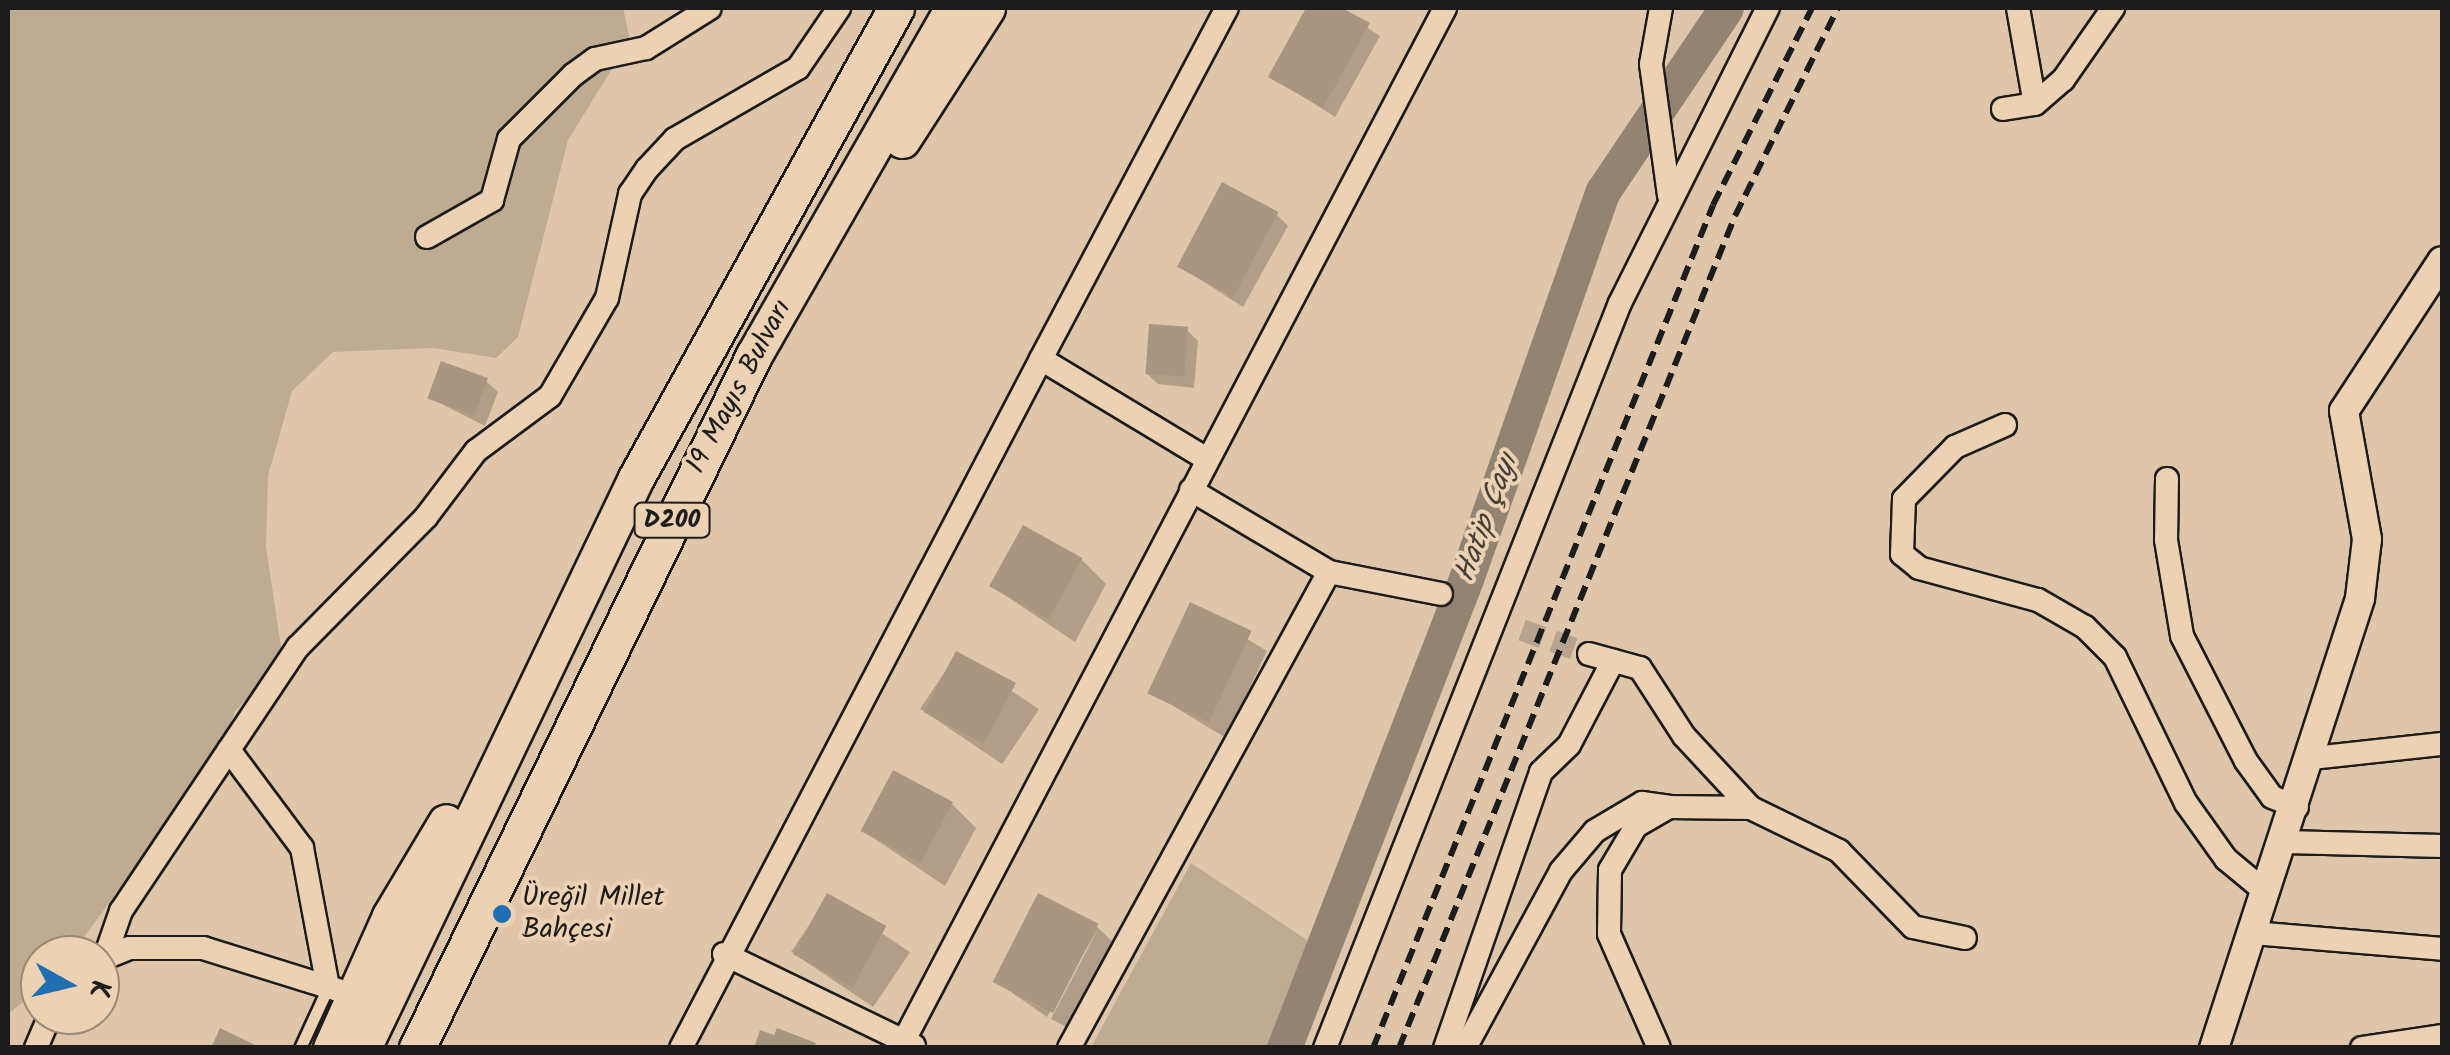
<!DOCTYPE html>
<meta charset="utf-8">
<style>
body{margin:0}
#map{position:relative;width:2450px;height:1055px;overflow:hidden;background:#dfc6aa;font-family:Kalam,sans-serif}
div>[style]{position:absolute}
.green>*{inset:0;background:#bfaa92}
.shadow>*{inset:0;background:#0003;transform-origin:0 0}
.river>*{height:35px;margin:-17.5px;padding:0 17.5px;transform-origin:17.5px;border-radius:17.5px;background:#928372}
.building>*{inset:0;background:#a99682;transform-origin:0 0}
.minor-tunnel>*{height:22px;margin-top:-11px;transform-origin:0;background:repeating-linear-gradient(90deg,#b8a48e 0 22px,transparent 0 33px)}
.roads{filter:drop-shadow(2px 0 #1c1c1c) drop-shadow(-2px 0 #1c1c1c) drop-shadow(0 2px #1c1c1c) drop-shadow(0 -2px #1c1c1c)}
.service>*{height:11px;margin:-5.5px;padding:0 5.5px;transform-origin:5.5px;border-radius:5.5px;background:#ecd1b3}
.minor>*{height:22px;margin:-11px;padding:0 11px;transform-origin:11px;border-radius:11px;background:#ecd1b3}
.tertiary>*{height:28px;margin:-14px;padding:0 14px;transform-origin:14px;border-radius:14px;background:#ecd1b3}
.trunk>*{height:35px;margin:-17.5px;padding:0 17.5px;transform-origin:17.5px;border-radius:17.5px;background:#ecd1b3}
.rail>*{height:6px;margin-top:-3px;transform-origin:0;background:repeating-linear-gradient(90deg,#1c1c1c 0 15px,transparent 0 23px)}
.dots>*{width:28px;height:28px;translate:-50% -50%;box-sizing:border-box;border:5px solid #ecd1b3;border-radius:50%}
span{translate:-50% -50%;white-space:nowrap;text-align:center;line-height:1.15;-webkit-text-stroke:8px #ecd1b3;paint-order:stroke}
.shield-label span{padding:2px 8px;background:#ecd1b3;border:2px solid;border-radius:8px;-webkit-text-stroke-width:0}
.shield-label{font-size:25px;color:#1c1c1c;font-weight:700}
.street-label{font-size:28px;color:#1c1c1c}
.poi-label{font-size:28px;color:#1c1c1c}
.left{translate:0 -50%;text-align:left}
.water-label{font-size:30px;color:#45403a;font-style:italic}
.frame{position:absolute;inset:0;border:10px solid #1c1c1c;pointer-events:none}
.north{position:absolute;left:20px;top:935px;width:100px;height:100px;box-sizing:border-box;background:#ecd1b3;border:2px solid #998977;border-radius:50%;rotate:98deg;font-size:28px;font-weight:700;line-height:40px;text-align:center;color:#1c1c1c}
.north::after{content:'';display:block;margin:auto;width:35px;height:45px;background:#1f6fb2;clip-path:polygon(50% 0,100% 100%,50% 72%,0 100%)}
</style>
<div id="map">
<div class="green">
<div style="clip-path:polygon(8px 8px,623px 8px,630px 40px,568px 140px,518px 337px,496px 358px,433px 348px,333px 352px,292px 391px,268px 476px,266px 547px,283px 660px,235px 711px,221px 750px,71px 955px,40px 955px,40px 988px,8px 1014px)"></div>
<div style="clip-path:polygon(1191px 863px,1310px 942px,1267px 1047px,1091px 1047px)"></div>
</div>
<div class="shadow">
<div style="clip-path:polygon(1309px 8px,1337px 8px,1380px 36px,1335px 117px,1271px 76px)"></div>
<div style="clip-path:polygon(1276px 214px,1288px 226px,1243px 307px,1179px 266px)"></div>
<div style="clip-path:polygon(1187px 330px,1198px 341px,1194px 388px,1158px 384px,1146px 373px)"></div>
<div style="clip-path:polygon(486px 381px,498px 392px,485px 426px,430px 398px)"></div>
<div style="clip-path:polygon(1082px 560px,1106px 584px,1075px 642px,993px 587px)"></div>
<div style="clip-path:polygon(1191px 605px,1267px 651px,1226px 738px,1150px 692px)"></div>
<div style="left:957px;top:654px;width:99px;height:66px;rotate:34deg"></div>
<div style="clip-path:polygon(952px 804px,976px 828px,945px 886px,863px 831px)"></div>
<div style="left:828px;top:897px;width:99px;height:66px;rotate:34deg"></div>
<div style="clip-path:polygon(1096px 926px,1114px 943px,1070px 1029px,1051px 1019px,1098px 929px,1047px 1017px,995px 981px)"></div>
</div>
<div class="river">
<div style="left:1284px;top:1048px;width:503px;rotate:-68.79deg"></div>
<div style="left:1466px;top:579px;width:411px;rotate:-70.6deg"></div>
<div style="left:1603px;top:191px;width:220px;rotate:-56.1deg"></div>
</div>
<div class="building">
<div style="clip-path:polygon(1306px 8px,1342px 8px,1370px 23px,1323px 108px,1268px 77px)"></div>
<div style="left:1222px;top:182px;width:64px;height:96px;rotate:28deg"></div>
<div style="left:1149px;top:324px;width:39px;height:50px;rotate:4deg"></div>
<div style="left:441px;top:361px;width:50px;height:40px;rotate:20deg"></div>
<div style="left:1023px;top:525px;width:68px;height:70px;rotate:29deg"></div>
<div style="left:1190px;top:602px;width:68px;height:101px;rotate:25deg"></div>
<div style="left:956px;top:651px;width:68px;height:69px;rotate:28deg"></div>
<div style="left:893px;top:770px;width:68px;height:69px;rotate:28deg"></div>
<div style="left:827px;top:893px;width:68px;height:70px;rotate:29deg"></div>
<div style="left:1038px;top:893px;width:68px;height:100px;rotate:27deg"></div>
<div style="clip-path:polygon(220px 1028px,261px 1048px,211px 1048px)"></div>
<div style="clip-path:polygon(777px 1028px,816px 1043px,814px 1048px,754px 1048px,760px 1030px,774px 1035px)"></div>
</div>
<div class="minor-tunnel">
<div style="left:1522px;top:630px;width:71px;rotate:19.7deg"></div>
</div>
<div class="roads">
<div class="service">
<div style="left:300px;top:1048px;width:67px;rotate:-65.3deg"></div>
</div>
<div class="minor">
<div style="left:1661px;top:8px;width:57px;rotate:100.1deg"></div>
<div style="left:1651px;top:64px;width:133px;rotate:82.2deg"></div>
<div style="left:2018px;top:8px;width:97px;rotate:80deg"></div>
<div style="left:2003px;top:109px;width:32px;rotate:-9deg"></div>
<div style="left:2035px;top:104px;width:37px;rotate:-41deg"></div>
<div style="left:2063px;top:80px;width:88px;rotate:-55.2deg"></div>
<div style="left:427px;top:237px;width:75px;rotate:-29.6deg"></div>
<div style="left:492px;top:200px;width:63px;rotate:-74.4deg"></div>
<div style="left:509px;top:139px;width:91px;rotate:-45deg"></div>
<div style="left:573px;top:75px;width:27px;rotate:-36deg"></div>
<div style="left:595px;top:59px;width:52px;rotate:-12.2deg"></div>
<div style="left:646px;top:48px;width:75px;rotate:-32deg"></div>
<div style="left:1041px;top:359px;width:397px;rotate:-62.1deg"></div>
<div style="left:2005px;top:425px;width:55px;rotate:156.3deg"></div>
<div style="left:1955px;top:447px;width:73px;rotate:134.4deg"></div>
<div style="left:1904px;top:499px;width:55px;rotate:92.1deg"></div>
<div style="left:1902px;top:554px;width:22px;rotate:39deg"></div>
<div style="left:1919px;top:568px;width:123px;rotate:15.1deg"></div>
<div style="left:2038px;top:600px;width:54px;rotate:29.9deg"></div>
<div style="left:2085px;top:627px;width:42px;rotate:45deg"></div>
<div style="left:2115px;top:657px;width:162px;rotate:64.1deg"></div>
<div style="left:2186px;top:803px;width:69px;rotate:54.5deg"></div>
<div style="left:2226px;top:859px;width:53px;rotate:39.7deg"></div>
<div style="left:2167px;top:479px;width:61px;rotate:90.9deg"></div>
<div style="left:2166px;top:540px;width:97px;rotate:80.5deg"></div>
<div style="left:2182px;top:636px;width:140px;rotate:62.9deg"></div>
<div style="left:2246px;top:761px;width:44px;rotate:54.2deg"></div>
<div style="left:2272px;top:797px;width:27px;rotate:22deg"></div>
<div style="left:1191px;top:490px;width:161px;rotate:30.7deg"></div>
<div style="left:1329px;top:572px;width:114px;rotate:11.1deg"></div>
<div style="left:1589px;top:654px;width:53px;rotate:15.4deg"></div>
<div style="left:1640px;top:668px;width:81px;rotate:57.1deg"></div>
<div style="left:1684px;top:736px;width:98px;rotate:47.1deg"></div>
<div style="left:1751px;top:808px;width:82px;rotate:-179.3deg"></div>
<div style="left:1669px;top:807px;width:38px;rotate:150deg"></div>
<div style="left:1636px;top:826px;width:51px;rotate:120.6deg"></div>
<div style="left:1610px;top:870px;width:64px;rotate:90.9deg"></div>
<div style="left:1609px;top:934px;width:124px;rotate:66.3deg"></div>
<div style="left:229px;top:750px;width:122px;rotate:53.3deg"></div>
<div style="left:302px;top:848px;width:141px;rotate:79.4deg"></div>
<div style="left:2313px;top:758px;width:130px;rotate:-6.2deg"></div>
<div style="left:1751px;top:808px;width:98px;rotate:26deg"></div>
<div style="left:1839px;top:851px;width:106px;rotate:45.8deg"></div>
<div style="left:1913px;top:927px;width:53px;rotate:11.9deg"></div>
<div style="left:2285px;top:842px;width:157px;rotate:1.5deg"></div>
<div style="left:2253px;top:933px;width:190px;rotate:4.8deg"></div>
<div style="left:106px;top:954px;width:46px;rotate:-70.8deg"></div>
<div style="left:121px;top:911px;width:318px;rotate:-56.2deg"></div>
<div style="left:298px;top:647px;width:182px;rotate:-45.4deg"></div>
<div style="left:426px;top:517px;width:83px;rotate:-52.9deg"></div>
<div style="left:476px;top:451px;width:92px;rotate:-36.6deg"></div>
<div style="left:550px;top:396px;width:113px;rotate:-59.8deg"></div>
<div style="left:607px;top:298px;width:107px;rotate:-77.5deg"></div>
<div style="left:630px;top:194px;width:30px;rotate:-56deg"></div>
<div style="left:647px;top:169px;width:41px;rotate:-47deg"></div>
<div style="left:675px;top:139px;width:142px;rotate:-30deg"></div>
<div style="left:798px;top:68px;width:73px;rotate:-55.7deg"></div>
<div style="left:724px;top:954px;width:211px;rotate:25.8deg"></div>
<div style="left:100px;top:960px;width:31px;rotate:-22deg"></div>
<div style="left:129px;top:948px;width:74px"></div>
<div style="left:203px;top:948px;width:158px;rotate:17.3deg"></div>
<div style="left:36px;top:1048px;width:36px;rotate:-67deg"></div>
<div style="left:681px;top:1048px;width:777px;rotate:-62.41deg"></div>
<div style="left:1041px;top:359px;width:194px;rotate:31.1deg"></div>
<div style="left:900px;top:1048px;width:1174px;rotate:-62.34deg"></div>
<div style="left:1069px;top:1048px;width:542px;rotate:-61.36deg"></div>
<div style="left:1325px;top:1048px;width:801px;rotate:-68.4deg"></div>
<div style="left:1620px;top:303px;width:330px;rotate:-63.4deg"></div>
<div style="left:1445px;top:1048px;width:292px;rotate:-70.8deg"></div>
<div style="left:1541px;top:772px;width:39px;rotate:-44deg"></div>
<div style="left:1569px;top:745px;width:95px;rotate:-62.4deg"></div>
<div style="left:1465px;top:1048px;width:201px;rotate:-61.5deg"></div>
<div style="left:1561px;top:871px;width:52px;rotate:-49.6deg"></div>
<div style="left:1595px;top:831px;width:55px;rotate:-30.8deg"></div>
<div style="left:1642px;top:803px;width:27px;rotate:8deg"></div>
<div style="left:2362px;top:1048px;width:81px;rotate:-8.5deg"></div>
</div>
<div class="tertiary">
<div style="left:2214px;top:1048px;width:473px;rotate:-72deg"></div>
<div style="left:2360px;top:598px;width:59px;rotate:-83.2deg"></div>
<div style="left:2367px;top:539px;width:130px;rotate:-100.2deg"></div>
<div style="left:2344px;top:411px;width:179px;rotate:-56.8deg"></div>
</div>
<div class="trunk">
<div style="left:902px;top:140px;width:157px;rotate:-57.2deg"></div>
<div style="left:331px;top:1048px;width:145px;rotate:-65.9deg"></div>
<div style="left:390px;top:916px;width:109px;rotate:-59.2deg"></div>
<div style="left:363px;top:1048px;width:632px;rotate:-64.41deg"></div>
<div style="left:636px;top:478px;width:537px;rotate:-61.05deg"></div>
<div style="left:417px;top:1048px;width:771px;rotate:-64.07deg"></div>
<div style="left:754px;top:355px;width:400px;rotate:-60.2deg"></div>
</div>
</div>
<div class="rail">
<div style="left:1373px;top:1048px;width:909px;rotate:-68.03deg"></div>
<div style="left:1713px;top:205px;width:220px;rotate:-63.3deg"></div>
<div style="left:1399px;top:1048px;width:897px;rotate:-68.01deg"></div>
<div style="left:1735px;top:216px;width:232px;rotate:-63.7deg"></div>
</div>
<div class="dots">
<div style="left:502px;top:914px;background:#1f6fb2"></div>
</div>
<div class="shield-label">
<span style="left:672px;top:520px">D200</span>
</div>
<div class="street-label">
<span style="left:740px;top:387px;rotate:-62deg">19 Mayıs Bulvarı</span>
</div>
<div class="poi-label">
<span class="left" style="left:522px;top:914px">Üreğil Millet<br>Bahçesi</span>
</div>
<div class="water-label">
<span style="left:1487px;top:518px;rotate:-70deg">Hatip Çayı</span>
</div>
<div class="frame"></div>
<div class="north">K</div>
</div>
